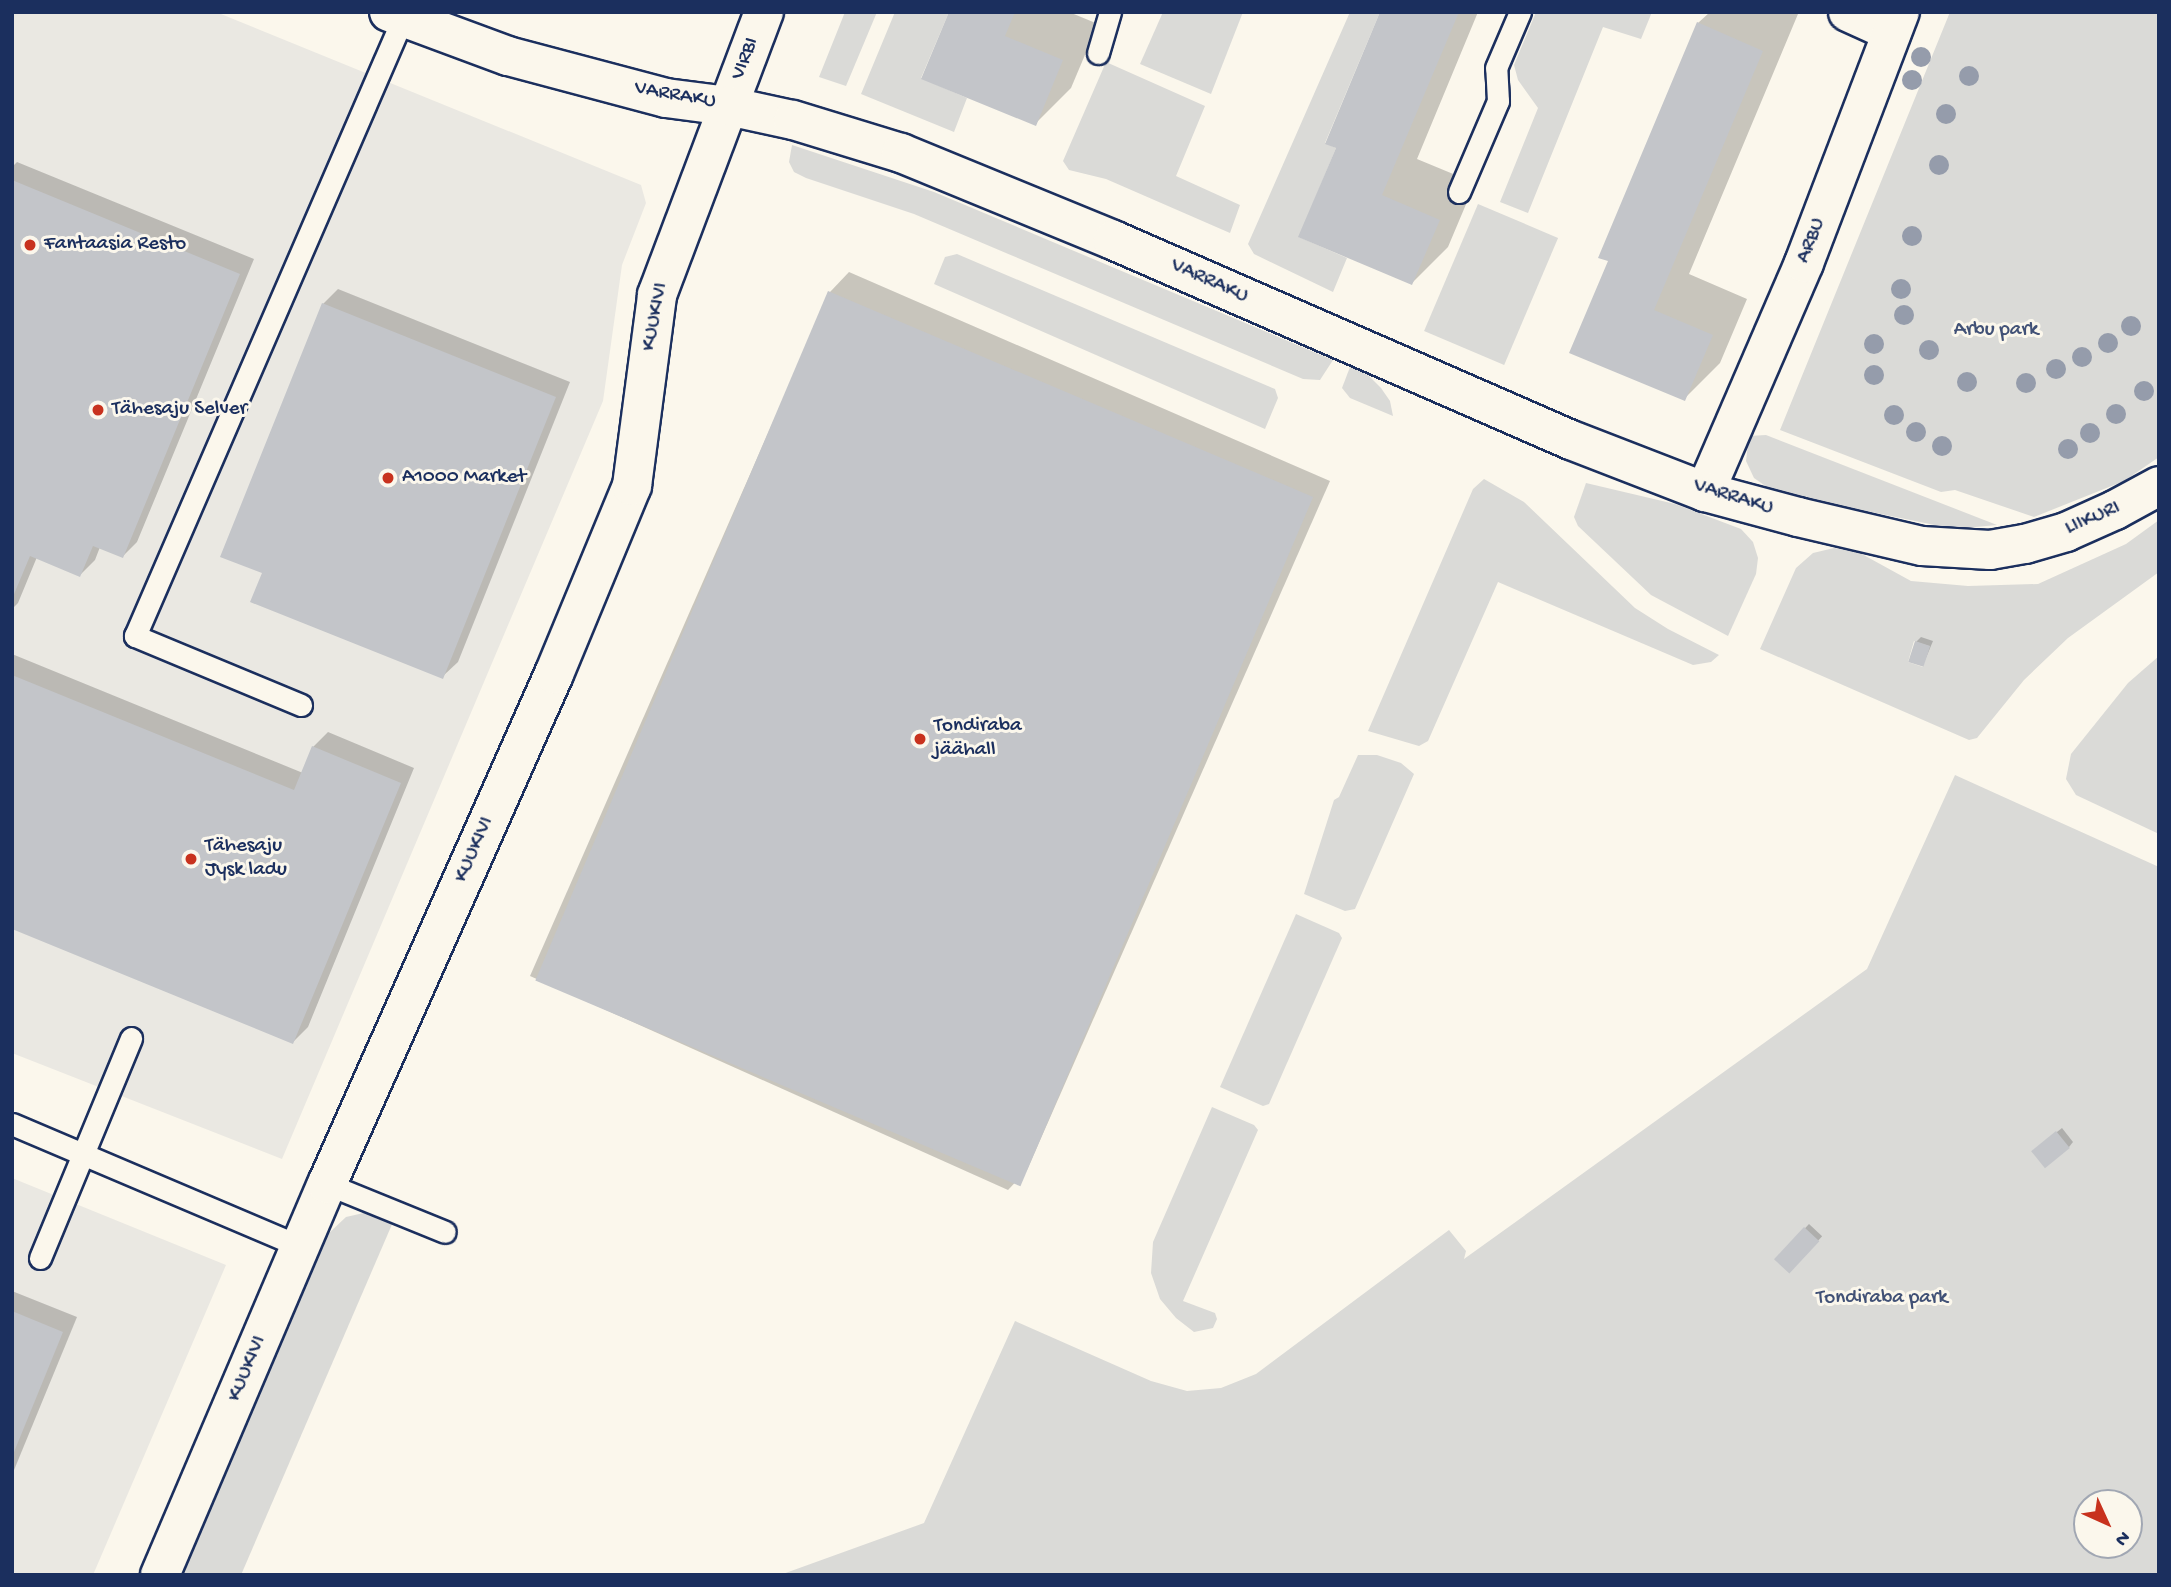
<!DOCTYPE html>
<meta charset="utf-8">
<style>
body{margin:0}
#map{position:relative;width:2171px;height:1587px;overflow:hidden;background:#fbf7ec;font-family:"Gochi Hand",sans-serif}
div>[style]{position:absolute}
.built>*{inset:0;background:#eae8e2}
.green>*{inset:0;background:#dadad7;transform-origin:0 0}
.shadow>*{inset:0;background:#0003;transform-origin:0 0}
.building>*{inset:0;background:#c3c5c9;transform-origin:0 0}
.roads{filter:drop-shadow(2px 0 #1b2f5e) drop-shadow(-2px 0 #1b2f5e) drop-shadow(0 2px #1b2f5e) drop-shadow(0 -2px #1b2f5e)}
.service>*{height:21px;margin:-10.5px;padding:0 10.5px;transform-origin:10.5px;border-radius:10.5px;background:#fbf7ec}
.minor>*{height:38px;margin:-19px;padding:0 19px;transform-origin:19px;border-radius:19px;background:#fbf7ec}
.tertiary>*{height:38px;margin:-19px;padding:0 19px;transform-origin:19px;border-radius:19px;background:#fbf7ec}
.trees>*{width:20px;height:20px;margin:-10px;border-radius:50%;background:#959cab}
.dots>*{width:19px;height:19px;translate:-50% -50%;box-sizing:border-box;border:4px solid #fbf7ec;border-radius:50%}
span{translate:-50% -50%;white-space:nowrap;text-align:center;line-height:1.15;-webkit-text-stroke:6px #fbf7ec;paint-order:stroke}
.street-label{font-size:21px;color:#1b2f5e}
.poi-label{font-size:21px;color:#1b2f5e}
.left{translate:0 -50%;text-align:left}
.park-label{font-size:21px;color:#415176}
.frame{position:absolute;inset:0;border:14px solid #1b2f5e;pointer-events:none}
.north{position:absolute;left:2073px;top:1489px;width:70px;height:70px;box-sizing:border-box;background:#fbf7ec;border:2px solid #a1a7b3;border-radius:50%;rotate:135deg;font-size:19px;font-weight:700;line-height:28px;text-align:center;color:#1b2f5e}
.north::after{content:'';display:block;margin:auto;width:24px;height:32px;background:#c8321e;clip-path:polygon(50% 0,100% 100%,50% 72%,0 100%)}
</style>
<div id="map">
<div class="built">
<div style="clip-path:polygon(12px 12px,216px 12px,641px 185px,646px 203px,622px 265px,603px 401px,282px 1159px,12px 1053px)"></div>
<div style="clip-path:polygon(12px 1178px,226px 1265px,93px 1575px,12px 1575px)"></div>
</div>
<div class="green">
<div style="clip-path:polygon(845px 12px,877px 12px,846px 86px,819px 77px)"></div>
<div style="clip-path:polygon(895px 12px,949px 12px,921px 78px,967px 98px,954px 132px,861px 94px)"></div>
<div style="clip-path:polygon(1163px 12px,1243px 12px,1211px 94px,1140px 64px)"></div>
<div style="clip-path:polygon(1350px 12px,1380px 12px,1325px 143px,1336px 148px,1299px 237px,1347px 258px,1333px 292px,1254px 254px,1248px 244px)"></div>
<div style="clip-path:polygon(1536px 12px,1652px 12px,1641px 39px,1603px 27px,1528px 213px,1500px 202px,1538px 108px,1518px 80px,1514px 65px)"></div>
<div style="clip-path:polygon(1950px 12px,2159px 12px,2159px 457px,2124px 481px,2034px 517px,1955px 490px,1941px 492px,1780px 430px)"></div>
<div style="clip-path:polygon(1106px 62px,1205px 106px,1176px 176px,1240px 205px,1230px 233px,1106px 179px,1069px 170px,1063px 161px)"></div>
<div style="clip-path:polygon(792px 145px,934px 192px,1333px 360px,1320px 380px,1303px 379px,914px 214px,806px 178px,794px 172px,789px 162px)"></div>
<div style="left:1478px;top:204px;width:87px;height:138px;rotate:23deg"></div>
<div style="clip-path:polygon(957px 254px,1275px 389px,1278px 398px,1265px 429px,934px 284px,945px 257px)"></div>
<div style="clip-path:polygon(1350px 367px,1368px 375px,1381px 388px,1390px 401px,1393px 416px,1350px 398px,1342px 388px)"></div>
<div style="clip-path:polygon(1766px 435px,1997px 525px,1954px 529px,1774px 492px,1754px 478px,1746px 461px,1749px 436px)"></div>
<div style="clip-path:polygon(1484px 479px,1524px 502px,1635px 608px,1668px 629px,1719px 655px,1711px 662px,1693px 665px,1498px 582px,1428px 741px,1419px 746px,1368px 731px,1473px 489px)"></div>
<div style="clip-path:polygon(1586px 483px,1675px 504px,1741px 529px,1753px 542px,1758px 558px,1756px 574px,1728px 636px,1651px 595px,1578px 526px,1574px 517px)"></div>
<div style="clip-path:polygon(evenodd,2159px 520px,2159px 572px,2068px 638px,2024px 680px,1977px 738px,1969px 740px,1760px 649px,1796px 568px,1813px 553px,1834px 548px,1860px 553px,1911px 581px,1968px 586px,2038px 584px,2126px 544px,2159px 520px,1914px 641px,1929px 646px,1923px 667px,1908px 662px,1914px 641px)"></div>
<div style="clip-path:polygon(2159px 656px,2159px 834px,2076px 795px,2066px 779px,2071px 754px,2128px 683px)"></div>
<div style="clip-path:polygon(1358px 755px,1377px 755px,1401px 763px,1414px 774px,1355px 909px,1345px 911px,1304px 894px,1334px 800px,1339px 797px)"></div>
<div style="clip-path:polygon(evenodd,1955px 775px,2159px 867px,2159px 1575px,780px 1575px,924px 1523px,1015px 1321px,1151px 1381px,1187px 1391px,1221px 1388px,1256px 1374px,1449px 1230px,1466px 1251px,1464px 1259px,1867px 969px,1955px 775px,2087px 1503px,2129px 1503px,2129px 1545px,2087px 1545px,2087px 1503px)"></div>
<div style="clip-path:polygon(1296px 914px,1339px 933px,1342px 938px,1269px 1104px,1263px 1106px,1220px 1087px)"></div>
<div style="clip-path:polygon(1212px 1107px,1254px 1125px,1258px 1130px,1183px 1301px,1215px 1313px,1217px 1319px,1213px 1328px,1194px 1332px,1176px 1318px,1160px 1299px,1151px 1273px,1153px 1242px)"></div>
<div style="clip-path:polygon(368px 1212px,393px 1222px,241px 1575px,179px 1575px,328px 1234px,346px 1217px)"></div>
</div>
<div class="shadow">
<div style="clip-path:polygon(951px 12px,1069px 12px,1098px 24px,1071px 88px,1035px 124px)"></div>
<div style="clip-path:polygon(1382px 12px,1478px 12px,1417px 159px,1475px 183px,1448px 247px,1412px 283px,1338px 147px)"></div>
<div style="clip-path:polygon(1710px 12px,1798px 14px,1689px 274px,1747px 299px,1720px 363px,1684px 399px,1610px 260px,1698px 23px)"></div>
<div style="clip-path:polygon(17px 162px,254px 259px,137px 542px,123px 556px,100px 547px,95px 560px,80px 575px,37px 557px,18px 603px,12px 609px,12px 167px)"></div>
<div style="clip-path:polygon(849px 272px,1330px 481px,1027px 1170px,1008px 1190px,530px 976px,830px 292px)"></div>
<div style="clip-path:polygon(338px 289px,570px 382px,458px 662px,443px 676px,264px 572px,323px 304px)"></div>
<div style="clip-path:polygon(1921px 637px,1933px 641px,1923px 665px,1916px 642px)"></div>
<div style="clip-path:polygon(12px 654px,303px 773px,313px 747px,328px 732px,414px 768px,308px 1027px,293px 1042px,12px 927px)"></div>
<div style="clip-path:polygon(2062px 1128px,2073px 1142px,2069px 1147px,2038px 1147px)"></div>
<div style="left:1809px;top:1224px;width:18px;height:47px;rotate:43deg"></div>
<div style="clip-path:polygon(12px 1291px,77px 1317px,12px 1475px)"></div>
</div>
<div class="building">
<div style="clip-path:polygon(949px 12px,1015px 12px,1005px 36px,1063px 60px,1036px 126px,921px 79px)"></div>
<div style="clip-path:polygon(1380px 12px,1459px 12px,1382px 195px,1440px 220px,1412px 285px,1298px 237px,1336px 148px,1325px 144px)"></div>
<div style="clip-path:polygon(1697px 22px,1763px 51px,1654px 310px,1713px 335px,1685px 401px,1569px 353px,1608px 261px,1598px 258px)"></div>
<div style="clip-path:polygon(12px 180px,240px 274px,123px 558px,93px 546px,80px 577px,30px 556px,12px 599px)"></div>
<div style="left:828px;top:291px;width:527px;height:749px;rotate:23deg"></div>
<div style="clip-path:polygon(322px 303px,556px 397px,443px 679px,250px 602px,262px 573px,220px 557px)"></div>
<div style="left:1915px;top:641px;width:16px;height:22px;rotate:18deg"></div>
<div style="clip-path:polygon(12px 675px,294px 790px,312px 746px,401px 783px,293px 1044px,12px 929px)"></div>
<div style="left:2056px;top:1131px;width:22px;height:32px;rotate:51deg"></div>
<div style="left:1804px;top:1227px;width:21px;height:44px;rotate:43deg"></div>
<div style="clip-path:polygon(12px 1311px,63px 1332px,12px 1457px)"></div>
</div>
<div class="roads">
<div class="service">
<div style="left:1098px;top:53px;width:43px;rotate:-73.7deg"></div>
<div style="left:1459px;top:192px;width:99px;rotate:-66.8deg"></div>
<div style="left:1498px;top:101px;width:33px;rotate:-93deg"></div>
<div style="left:1496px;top:68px;width:61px;rotate:-66.8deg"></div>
<div style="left:301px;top:705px;width:180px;rotate:-157.4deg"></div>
<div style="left:135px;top:636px;width:674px;rotate:-66.56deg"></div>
<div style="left:12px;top:1124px;width:313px;rotate:23deg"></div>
<div style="left:327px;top:1184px;width:127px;rotate:22.1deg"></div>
<div style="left:40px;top:1258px;width:238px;rotate:-67.5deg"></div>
</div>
<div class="minor">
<div style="left:1848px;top:12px;width:48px;rotate:24.4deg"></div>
<div style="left:1705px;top:492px;width:249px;rotate:-66.6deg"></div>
<div style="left:1804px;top:263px;width:269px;rotate:-69.1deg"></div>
<div style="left:160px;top:1575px;width:425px;rotate:-66.9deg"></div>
<div style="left:327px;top:1184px;width:558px;rotate:-66.01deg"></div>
<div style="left:554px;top:674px;width:204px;rotate:-67.5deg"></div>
<div style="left:632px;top:486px;width:193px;rotate:-82.5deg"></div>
<div style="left:657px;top:295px;width:303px;rotate:-69.3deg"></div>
</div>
<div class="tertiary">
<div style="left:389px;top:12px;width:127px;rotate:20.3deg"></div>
<div style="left:508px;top:56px;width:163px;rotate:14.9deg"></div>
<div style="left:666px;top:98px;width:63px;rotate:7.4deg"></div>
<div style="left:728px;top:106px;width:66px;rotate:12.2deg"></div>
<div style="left:793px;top:120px;width:113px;rotate:17deg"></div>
<div style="left:901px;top:153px;width:229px;rotate:22.3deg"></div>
<div style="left:1113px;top:240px;width:500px;rotate:23.6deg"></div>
<div style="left:1571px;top:440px;width:144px;rotate:21.2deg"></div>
<div style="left:1705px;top:492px;width:96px;rotate:15deg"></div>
<div style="left:1798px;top:517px;width:127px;rotate:13.2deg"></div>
<div style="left:1922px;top:546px;width:68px;rotate:3.4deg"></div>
<div style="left:1990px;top:550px;width:36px;rotate:-10deg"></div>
<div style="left:2025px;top:544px;width:43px;rotate:-16.3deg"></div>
<div style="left:2066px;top:532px;width:54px;rotate:-24.2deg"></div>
<div style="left:2115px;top:510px;width:50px;rotate:-28.6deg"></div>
</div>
</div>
<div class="trees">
<div style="left:1921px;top:57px"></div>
<div style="left:1969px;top:76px"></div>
<div style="left:1912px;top:80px"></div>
<div style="left:1946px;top:114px"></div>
<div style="left:1939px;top:165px"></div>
<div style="left:1912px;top:236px"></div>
<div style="left:1901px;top:289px"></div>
<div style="left:1904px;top:315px"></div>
<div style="left:2131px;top:326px"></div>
<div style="left:2108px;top:343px"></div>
<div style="left:1874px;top:344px"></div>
<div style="left:1929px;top:350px"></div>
<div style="left:2082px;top:357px"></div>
<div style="left:2056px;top:369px"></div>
<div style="left:1874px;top:375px"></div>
<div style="left:1967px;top:382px"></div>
<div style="left:2026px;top:383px"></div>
<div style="left:2144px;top:391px"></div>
<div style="left:2116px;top:414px"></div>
<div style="left:1894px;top:415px"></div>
<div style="left:1916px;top:432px"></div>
<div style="left:2090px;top:433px"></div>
<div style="left:1942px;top:446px"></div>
<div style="left:2068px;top:449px"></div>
</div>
<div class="dots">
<div style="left:30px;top:245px;background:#c8321e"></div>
<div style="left:98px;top:410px;background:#c8321e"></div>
<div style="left:388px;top:478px;background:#c8321e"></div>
<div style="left:920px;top:739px;background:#c8321e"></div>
<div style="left:191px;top:859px;background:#c8321e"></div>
</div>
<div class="street-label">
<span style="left:746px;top:59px;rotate:-69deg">VIRBI</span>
<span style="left:675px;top:96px;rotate:10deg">VARRAKU</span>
<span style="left:1812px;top:241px;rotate:-69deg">ARBU</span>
<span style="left:1209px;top:282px;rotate:24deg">VARRAKU</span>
<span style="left:656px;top:317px;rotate:-79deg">KUUKIVI</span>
<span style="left:1733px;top:498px;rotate:17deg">VARRAKU</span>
<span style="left:2093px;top:519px;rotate:-23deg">LIIKURI</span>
<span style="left:475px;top:850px;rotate:-66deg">KUUKIVI</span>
<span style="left:248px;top:1369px;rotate:-67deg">KUUKIVI</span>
</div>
<div class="poi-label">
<span class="left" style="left:44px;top:245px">Fantaasia Resto</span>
<span class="left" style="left:112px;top:410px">Tähesaju Selver</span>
<span class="left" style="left:402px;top:478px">A1000 Market</span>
<span class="left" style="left:934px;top:739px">Tondiraba<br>jäähall</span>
<span class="left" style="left:205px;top:859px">Tähesaju<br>Jysk ladu</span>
</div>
<div class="park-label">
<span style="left:1996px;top:331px">Arbu park</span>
<span style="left:1882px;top:1299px">Tondiraba park</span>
</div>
<div class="frame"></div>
<div class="north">N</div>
</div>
